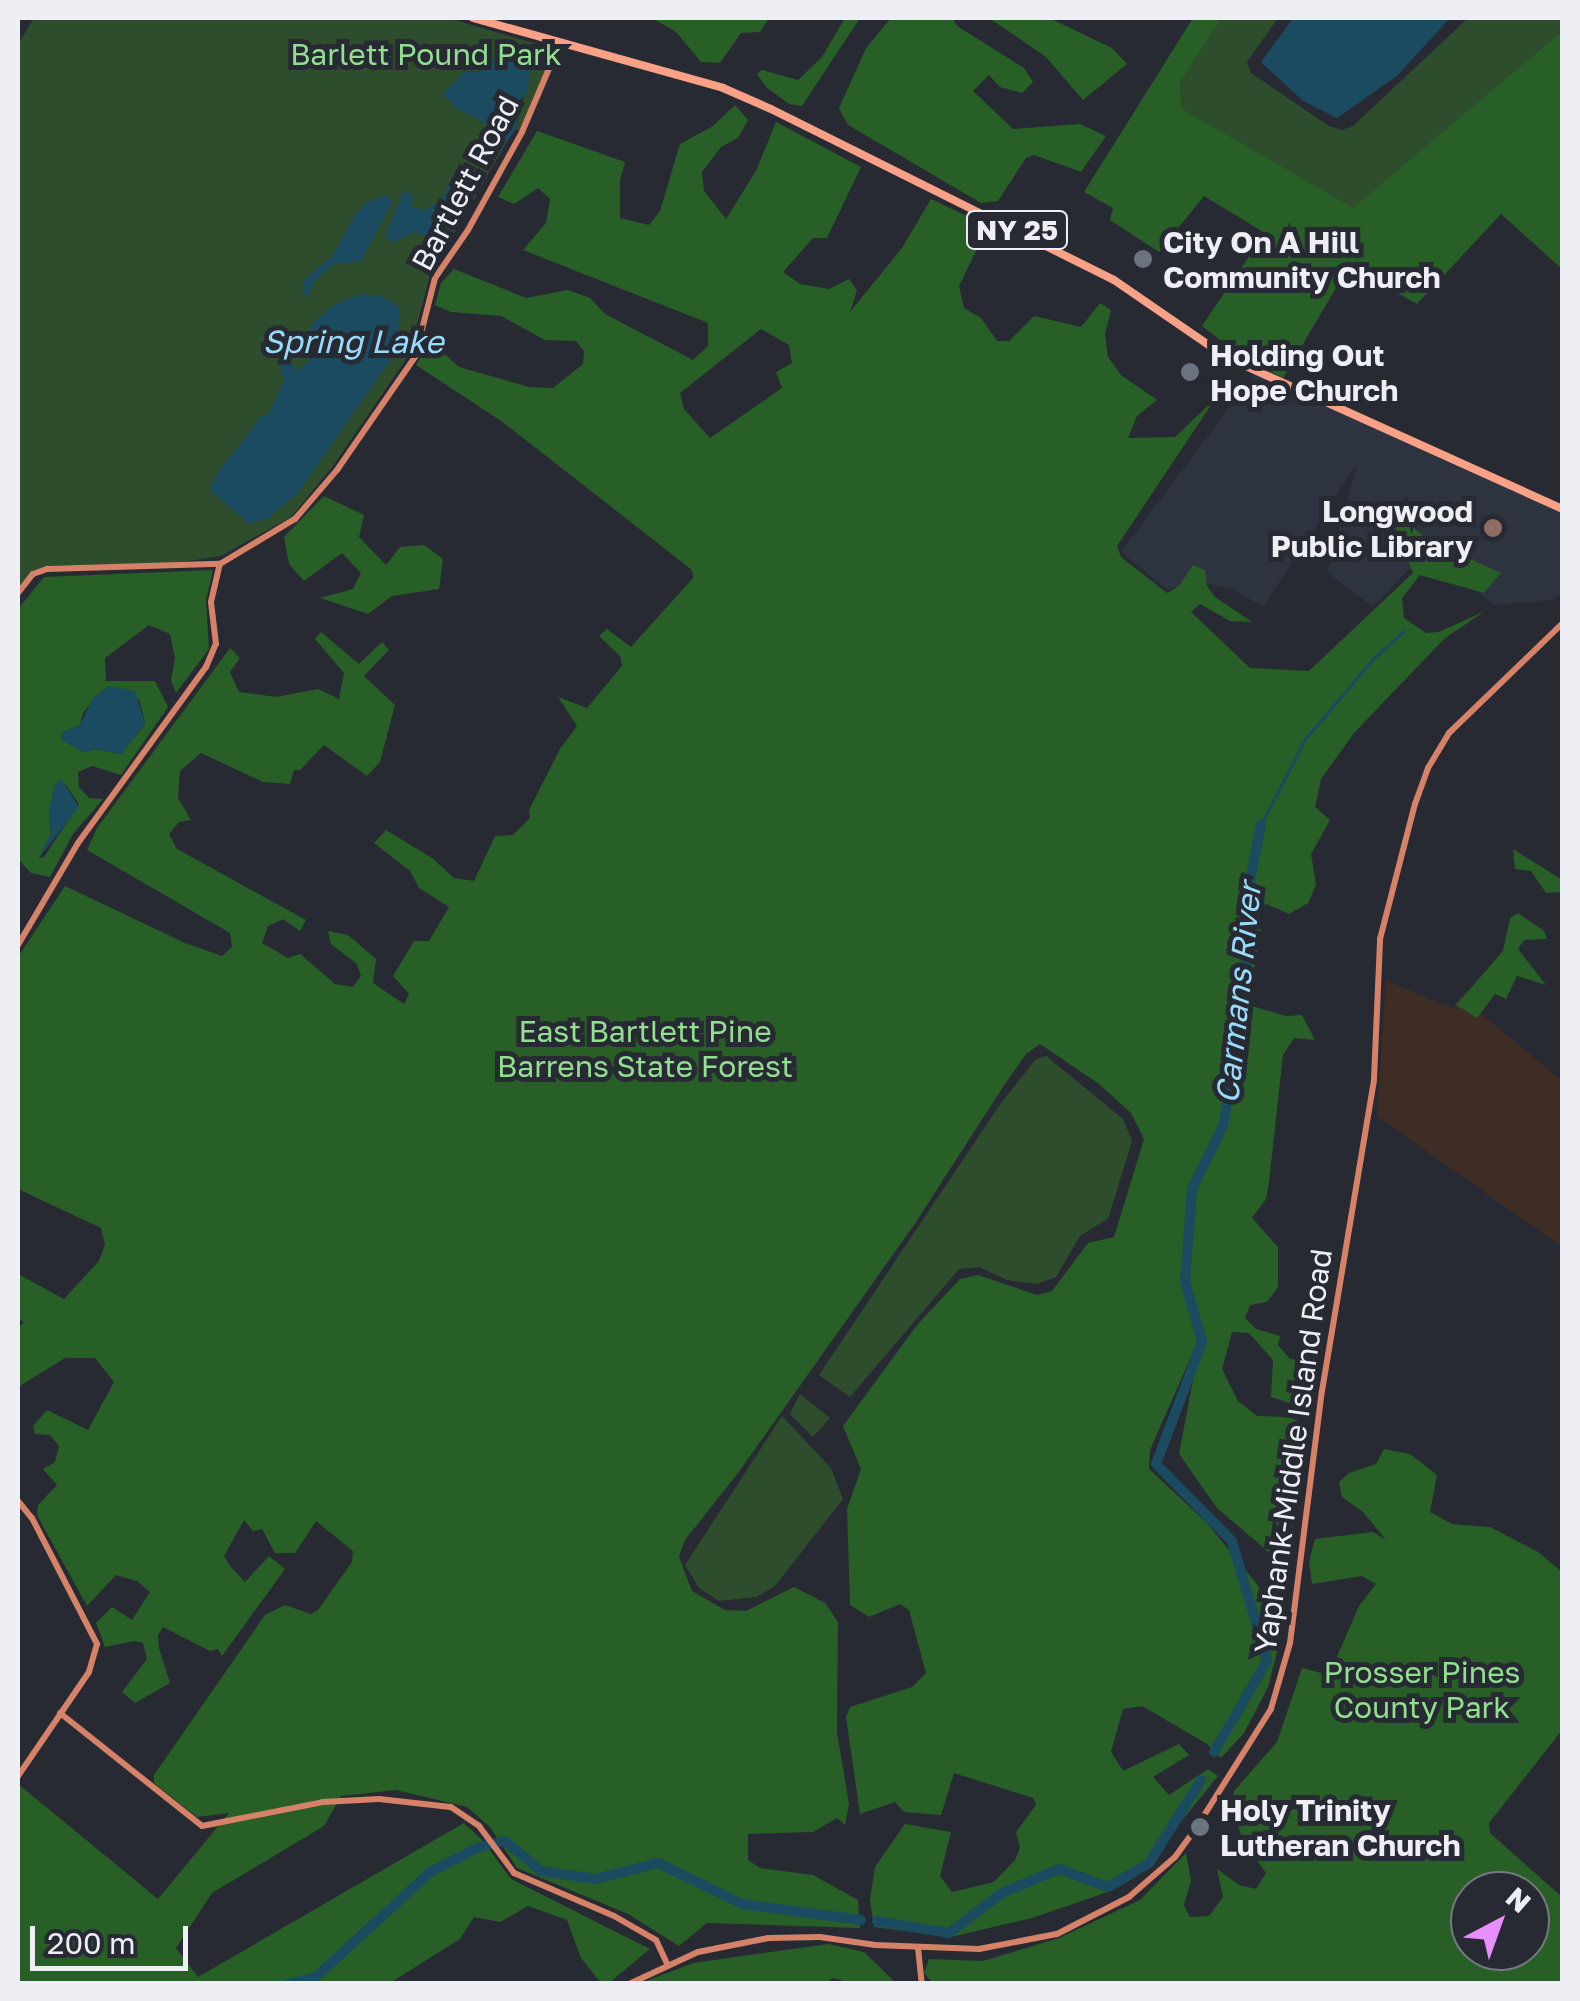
<!DOCTYPE html>
<style>
body{margin:0}
#map{position:relative;width:1580px;height:2001px;overflow:hidden;background:#272a32;font-family:"Golos Text",sans-serif}
div>[style]{position:absolute}
.built>*{inset:0;background:#2e3340}
.education>*{inset:0;background:#3e2d24}
.green>*{inset:0;background:#2e4d2d}
.forest>*{inset:0;background:#285f27}
.water>*{inset:0;background:#1a4b60}
.stream>*{height:2.5px;margin:-1.25px;padding:0 1.25px;transform-origin:1.25px;border-radius:1.25px;background:#1a4b60}
.river>*{height:10px;margin:-5px;padding:0 5px;transform-origin:5px;border-radius:5px;background:#1a4b60}
.secondary>*{height:6px;margin:-3px;padding:0 3px;transform-origin:3px;border-radius:3px;background:#d68268}
.primary>*{height:8px;margin:-4px;padding:0 4px;transform-origin:4px;border-radius:4px;background:#f9a186}
.dots>*{width:28px;height:28px;translate:-50% -50%;box-sizing:border-box;border:5px solid #272a32;border-radius:50%}
span{translate:-50% -50%;white-space:nowrap;text-align:center;line-height:1.15;-webkit-text-stroke:10px #272a32;paint-order:stroke}
.shield-label span{padding:2px 8px;background:#272a32;border:2px solid;border-radius:8px;-webkit-text-stroke-width:0}
.shield-label{font-size:28px;color:#edeff5;font-weight:700}
.park-label{font-size:30px;color:#92df8f}
.street-label{font-size:30px;color:#edeff5}
.poi-label{font-size:30px;color:#edeff5;font-weight:700}
.left{translate:0 -50%;text-align:left}
.right{translate:-100% -50%;text-align:right}
.water-label{font-size:32px;color:#98dbfb;font-style:italic}
.frame{position:absolute;inset:0;border:20px solid #edeff5;pointer-events:none}
.north{position:absolute;left:1450px;top:1871px;width:100px;height:100px;box-sizing:border-box;background:#272a32;border:2px solid #767980;border-radius:50%;rotate:41deg;font-size:28px;font-weight:700;line-height:40px;text-align:center;color:#edeff5}
.north::after{content:'';display:block;margin:auto;width:35px;height:45px;background:#e98efe;clip-path:polygon(50% 0,100% 100%,50% 72%,0 100%)}
.scale{position:absolute;left:30px;top:1926px;width:158px;height:45px;box-sizing:border-box;border:5px solid #edeff5;border-top:0;padding-left:12px;font-size:30px;line-height:35px;white-space:nowrap;color:#edeff5;-webkit-text-stroke:8px #272a32;paint-order:stroke}
</style>
<div id="map">
<div class="built">
<div style="clip-path:polygon(1256px 372px,1562px 512px,1562px 594px,1552px 600px,1494px 605px,1427px 550px,1373px 607px,1327px 572px,1358px 462px,1263px 607px,1233px 589px,1193px 581px,1168px 590px,1121px 552px)"></div>
</div>
<div class="education">
<div style="clip-path:polygon(1386px 980px,1453px 1009px,1460px 996px,1562px 1081px,1562px 1247px,1377px 1116px)"></div>
</div>
<div class="green">
<div style="clip-path:polygon(34px 18px,448px 18px,557px 50px,522px 132px,516px 129px,529px 74px,528px 55px,500px 44px,492px 64px,480px 72px,465px 71px,512px 133px,430px 275px,409px 355px,333px 466px,291px 517px,221px 556px,174px 563px,43px 566px,18px 589px,18px 44px)"></div>
<div style="clip-path:polygon(1222px 18px,1278px 18px,1247px 62px,1251px 73px,1329px 126px,1342px 130px,1353px 126px,1468px 18px,1562px 18px,1562px 31px,1353px 209px,1182px 109px,1180px 83px)"></div>
<div style="clip-path:polygon(1046px 1056px,1123px 1119px,1132px 1141px,1108px 1219px,1080px 1236px,1056px 1277px,1037px 1284px,1007px 1280px,979px 1267px,959px 1269px,850px 1397px,819px 1375px,1001px 1103px,1036px 1059px)"></div>
<div style="clip-path:polygon(800px 1394px,830px 1418px,813px 1437px,790px 1414px)"></div>
<div style="clip-path:polygon(782px 1416px,831px 1468px,843px 1499px,775px 1586px,756px 1597px,719px 1601px,699px 1588px,685px 1565px)"></div>
</div>
<div class="forest">
<div style="clip-path:polygon(652px 18px,769px 18px,760px 32px,741px 33px,720px 63px,701px 62px,676px 32px)"></div>
<div style="clip-path:polygon(845px 18px,860px 18px,802px 106px,789px 104px,766px 87px,757px 74px,762px 70px,798px 80px,822px 57px)"></div>
<div style="clip-path:polygon(891px 18px,953px 18px,957px 26px,1024px 68px,1033px 82px,1022px 93px,1000px 87px,989px 75px,973px 91px,1013px 129px,1080px 124px,1106px 136px,1081px 172px,1034px 155px,1026px 158px,998px 201px,981px 203px,848px 125px,839px 108px,866px 48px)"></div>
<div style="clip-path:polygon(989px 18px,1049px 18px,1112px 48px,1127px 64px,1083px 100px,1046px 57px)"></div>
<div style="clip-path:polygon(1193px 18px,1222px 18px,1180px 83px,1182px 109px,1353px 208px,1562px 31px,1562px 269px,1501px 214px,1417px 304px,1349px 266px,1283px 378px,1238px 354px,1202px 326px,1265px 233px,1204px 196px,1159px 252px,1110px 220px,1113px 208px,1084px 192px)"></div>
<div style="clip-path:polygon(evenodd,735px 105px,748px 120px,738px 138px,721px 147px,702px 172px,704px 191px,726px 219px,756px 171px,776px 122px,861px 167px,827px 238px,813px 238px,783px 272px,800px 284px,829px 289px,849px 279px,857px 290px,850px 312px,902px 248px,931px 199px,988px 226px,959px 286px,964px 308px,981px 318px,997px 341px,1009px 341px,1034px 316px,1081px 327px,1100px 303px,1111px 310px,1105px 334px,1108px 357px,1121px 375px,1157px 400px,1137px 416px,1128px 438px,1175px 437px,1215px 399px,1117px 546px,1121px 557px,1167px 593px,1179px 586px,1193px 565px,1205px 570px,1207px 586px,1215px 597px,1252px 622px,1230px 621px,1200px 604px,1191px 612px,1250px 668px,1309px 671px,1413px 573px,1395px 526px,1391px 501px,1397px 515px,1430px 541px,1501px 573px,1484px 593px,1420px 575px,1402px 598px,1404px 618px,1426px 633px,1439px 632px,1485px 611px,1444px 639px,1354px 733px,1321px 779px,1315px 807px,1330px 820px,1311px 854px,1316px 885px,1308px 903px,1289px 914px,1266px 904px,1259px 913px,1261px 935px,1249px 993px,1252px 1006px,1286px 1016px,1302px 1015px,1315px 1040px,1294px 1038px,1283px 1055px,1269px 1182px,1266px 1199px,1252px 1218px,1278px 1247px,1278px 1287px,1267px 1302px,1250px 1305px,1245px 1318px,1256px 1329px,1280px 1336px,1278px 1345px,1290px 1359px,1315px 1362px,1311px 1410px,1271px 1397px,1273px 1360px,1249px 1333px,1232px 1332px,1222px 1369px,1238px 1401px,1257px 1416px,1288px 1417px,1307px 1424px,1285px 1572px,1272px 1555px,1217px 1508px,1179px 1454px,1202px 1332px,1150px 1450px,1149px 1469px,1207px 1523px,1256px 1583px,1284px 1626px,1268px 1687px,1244px 1733px,1221px 1758px,1207px 1744px,1142px 1706px,1123px 1709px,1111px 1752px,1123px 1771px,1179px 1744px,1189px 1755px,1153px 1777px,1169px 1795px,1208px 1769px,1218px 1776px,1137px 1876px,1111px 1891px,1032px 1918px,951px 1937px,874px 1927px,870px 1900px,875px 1867px,905px 1824px,951px 1832px,940px 1876px,952px 1892px,994px 1882px,1015px 1860px,1020px 1848px,1016px 1832px,1036px 1805px,1033px 1798px,954px 1773px,941px 1815px,904px 1812px,895px 1802px,860px 1814px,846px 1717px,850px 1707px,912px 1687px,926px 1673px,909px 1610px,900px 1604px,869px 1617px,850px 1605px,847px 1509px,861px 1469px,843px 1426px,917px 1325px,960px 1279px,978px 1275px,1037px 1295px,1052px 1291px,1088px 1243px,1114px 1237px,1144px 1139px,1131px 1113px,1099px 1084px,1040px 1044px,1026px 1054px,1003px 1087px,914px 1225px,738px 1473px,685px 1540px,679px 1557px,692px 1591px,725px 1610px,746px 1611px,794px 1587px,825px 1603px,838px 1622px,837px 1732px,849px 1804px,845px 1825px,837px 1818px,813px 1832px,748px 1834px,748px 1860px,760px 1868px,813px 1875px,858px 1900px,860px 1928px,707px 1923px,679px 1946px,628px 1914px,517px 1868px,490px 1827px,467px 1807px,396px 1790px,341px 1796px,324px 1826px,212px 1893px,176px 1948px,198px 1977px,464px 1823px,483px 1841px,511px 1879px,650px 1949px,609px 1983px,601px 1983px,581px 1958px,567px 1920px,528px 1906px,500px 1922px,474px 1917px,460px 1939px,390px 1983px,18px 1983px,18px 1784px,158px 1899px,229px 1813px,197px 1817px,154px 1783px,154px 1775px,265px 1615px,285px 1605px,311px 1614px,318px 1610px,352px 1562px,353px 1551px,316px 1521px,295px 1553px,275px 1553px,262px 1529px,253px 1531px,244px 1520px,224px 1556px,230px 1566px,245px 1582px,269px 1556px,285px 1569px,222px 1656px,218px 1649px,210px 1651px,163px 1627px,158px 1635px,159px 1648px,170px 1683px,135px 1703px,122px 1692px,147px 1659px,143px 1643px,134px 1641px,105px 1647px,96px 1623px,112px 1607px,132px 1620px,150px 1592px,137px 1581px,116px 1575px,87px 1606px,37px 1515px,38px 1505px,57px 1485px,43px 1469px,55px 1462px,59px 1446px,50px 1435px,35px 1434px,33px 1426px,47px 1410px,88px 1430px,114px 1382px,95px 1358px,65px 1358px,18px 1387px,18px 1328px,24px 1322px,18px 1318px,18px 1274px,64px 1299px,99px 1261px,105px 1245px,101px 1228px,18px 1189px,18px 957px,65px 886px,185px 943px,222px 956px,232px 947px,230px 933px,87px 850px,97px 828px,230px 648px,240px 658px,230px 672px,239px 692px,276px 697px,318px 689px,339px 699px,344px 673px,315px 639px,321px 632px,359px 664px,382px 642px,389px 650px,364px 676px,395px 705px,380px 762px,367px 776px,324px 745px,300px 770px,294px 770px,290px 784px,263px 782px,201px 753px,180px 771px,178px 798px,191px 820px,179px 822px,169px 834px,177px 849px,306px 920px,300px 931px,283px 919px,268px 926px,262px 943px,288px 958px,300px 954px,335px 984px,353px 987px,361px 976px,357px 964px,331px 944px,328px 931px,348px 935px,376px 959px,373px 983px,404px 1004px,409px 994px,393px 976px,414px 941px,429px 941px,449px 907px,419px 888px,410px 871px,374px 843px,386px 830px,432px 858px,454px 878px,474px 881px,495px 836px,513px 835px,530px 818px,529px 810px,560px 749px,577px 726px,558px 697px,587px 708px,622px 666px,620px 656px,599px 636px,607px 629px,631px 647px,693px 578px,692px 570px,504px 423px,416px 365px,430px 341px,459px 367px,529px 387px,553px 388px,583px 364px,584px 351px,576px 341px,545px 340px,501px 316px,451px 312px,435px 305px,441px 283px,454px 269px,526px 298px,568px 290px,590px 298px,605px 314px,693px 360px,708px 346px,708px 323px,523px 250px,546px 223px,550px 199px,538px 188px,514px 204px,498px 197px,537px 131px,625px 162px,620px 181px,620px 218px,649px 225px,660px 211px,680px 144px,713px 126px,735px 105px,761px 329px,789px 345px,792px 363px,776px 372px,782px 388px,710px 438px,684px 409px,680px 393px,761px 329px)"></div>
<div style="clip-path:polygon(324px 496px,364px 515px,359px 537px,386px 565px,400px 547px,424px 545px,443px 559px,439px 589px,392px 596px,368px 614px,320px 598px,353px 589px,361px 573px,342px 553px,304px 581px,289px 564px,284px 537px)"></div>
<div style="clip-path:polygon(evenodd,213px 570px,206px 600px,209px 649px,176px 693px,171px 680px,175px 658px,170px 634px,149px 625px,105px 658px,106px 681px,155px 681px,168px 707px,121px 775px,92px 766px,78px 772px,79px 787px,89px 798px,103px 799px,73px 834px,50px 877px,31px 873px,18px 859px,18px 609px,44px 577px,213px 570px,104px 689px,139px 699px,145px 724px,121px 754px,96px 749px,84px 752px,62px 740px,63px 732px,80px 725px,83px 713px,104px 689px,213px 570px,65px 784px,79px 804px,44px 857px,39px 858px,51px 834px,49px 815px,53px 793px,65px 784px)"></div>
<div style="clip-path:polygon(1513px 849px,1562px 880px,1562px 892px,1546px 893px,1531px 871px,1515px 869px)"></div>
<div style="clip-path:polygon(1518px 913px,1544px 931px,1547px 939px,1524px 940px,1518px 949px,1546px 985px,1517px 976px,1506px 999px,1495px 994px,1477px 1018px,1456px 1005px,1503px 951px,1510px 918px)"></div>
<div style="clip-path:polygon(evenodd,1384px 1449px,1410px 1454px,1437px 1475px,1430px 1512px,1452px 1524px,1490px 1527px,1538px 1552px,1562px 1572px,1562px 1730px,1489px 1823px,1490px 1833px,1562px 1897px,1562px 1983px,933px 1983px,924px 1973px,929px 1959px,983px 1961px,1059px 1938px,1140px 1900px,1186px 1853px,1191px 1880px,1184px 1905px,1190px 1917px,1209px 1916px,1223px 1897px,1217px 1869px,1239px 1885px,1256px 1889px,1266px 1873px,1242px 1839px,1233px 1807px,1234px 1791px,1277px 1742px,1302px 1668px,1329px 1675px,1359px 1606px,1376px 1584px,1362px 1576px,1312px 1584px,1309px 1562px,1315px 1539px,1373px 1532px,1386px 1540px,1363px 1512px,1342px 1497px,1339px 1482px,1349px 1473px,1376px 1464px,1384px 1449px,1470px 1891px,1530px 1891px,1530px 1951px,1470px 1951px,1470px 1891px)"></div>
<div style="clip-path:polygon(829px 1944px,864px 1952px,896px 1983px,851px 1983px,833px 1978px,825px 1984px,641px 1983px,693px 1963px)"></div>
</div>
<div class="water">
<div style="clip-path:polygon(1293px 18px,1450px 18px,1397px 76px,1337px 118px,1303px 101px,1261px 62px)"></div>
<div style="clip-path:polygon(500px 44px,528px 55px,531px 66px,527px 93px,513px 107px,519px 113px,516px 129px,488px 166px,472px 160px,486px 139px,487px 124px,456px 108px,443px 94px,465px 71px,480px 72px,492px 64px)"></div>
<div style="clip-path:polygon(466px 170px,475px 177px,467px 196px,458px 209px,439px 221px,430px 238px,414px 232px,393px 242px,385px 237px,404px 190px,413px 197px,412px 207px,423px 210px,442px 200px,450px 181px)"></div>
<div style="clip-path:polygon(385px 195px,393px 201px,361px 261px,334px 264px,314px 281px,308px 297px,302px 293px,305px 279px,332px 257px,354px 216px,367px 202px)"></div>
<div style="clip-path:polygon(360px 294px,384px 297px,399px 307px,398px 349px,297px 494px,268px 518px,249px 524px,210px 490px,218px 472px,262px 416px,268px 415px,284px 381px,280px 366px,289px 360px,297px 371px,313px 357px,308px 335px,311px 325px,332px 306px)"></div>
<div style="clip-path:polygon(109px 686px,135px 691px,145px 724px,121px 754px,96px 749px,84px 752px,62px 740px,63px 732px,80px 725px,93px 698px)"></div>
<div style="clip-path:polygon(61px 779px,79px 807px,38px 859px,51px 834px,49px 810px,55px 785px)"></div>
</div>
<div class="stream">
<div style="left:1261px;top:825px;width:97px;rotate:-62.9deg"></div>
<div style="left:1305px;top:739px;width:106px;rotate:-49.6deg"></div>
<div style="left:1374px;top:658px;width:40px;rotate:-42deg"></div>
</div>
<div class="river">
<div style="left:1214px;top:1752px;width:105px;rotate:-59.8deg"></div>
<div style="left:1267px;top:1661px;width:125px;rotate:-106.3deg"></div>
<div style="left:1232px;top:1541px;width:108px;rotate:-134.6deg"></div>
<div style="left:1156px;top:1464px;width:130px;rotate:-69.3deg"></div>
<div style="left:1202px;top:1342px;width:63px;rotate:-105.6deg"></div>
<div style="left:1185px;top:1281px;width:92px;rotate:-85.6deg"></div>
<div style="left:1192px;top:1189px;width:70px;rotate:-63.8deg"></div>
<div style="left:1223px;top:1126px;width:122px;rotate:-80.1deg"></div>
<div style="left:1244px;top:1006px;width:126px;rotate:-87.3deg"></div>
<div style="left:1250px;top:880px;width:56px;rotate:-78.7deg"></div>
<div style="left:877px;top:1921px;width:73px;rotate:9.5deg"></div>
<div style="left:949px;top:1933px;width:66px;rotate:-37deg"></div>
<div style="left:1002px;top:1893px;width:62px;rotate:-22.8deg"></div>
<div style="left:1059px;top:1869px;width:52px;rotate:20.2deg"></div>
<div style="left:1108px;top:1887px;width:48px;rotate:-30.3deg"></div>
<div style="left:1149px;top:1863px;width:98px;rotate:-57.9deg"></div>
<div style="left:289px;top:1984px;width:28px;rotate:-15deg"></div>
<div style="left:316px;top:1977px;width:155px;rotate:-42.6deg"></div>
<div style="left:430px;top:1872px;width:55px;rotate:-27deg"></div>
<div style="left:479px;top:1847px;width:27px;rotate:-13deg"></div>
<div style="left:505px;top:1841px;width:47px;rotate:39.8deg"></div>
<div style="left:541px;top:1871px;width:55px;rotate:8.4deg"></div>
<div style="left:595px;top:1879px;width:65px;rotate:-14.3deg"></div>
<div style="left:658px;top:1863px;width:93px;rotate:26deg"></div>
<div style="left:742px;top:1904px;width:120px;rotate:7.7deg"></div>
</div>
<div class="secondary">
<div style="left:18px;top:593px;width:24px;rotate:-52deg"></div>
<div style="left:33px;top:574px;width:15px;rotate:-20deg"></div>
<div style="left:47px;top:569px;width:173px;rotate:-1.7deg"></div>
<div style="left:220px;top:564px;width:87px;rotate:-31deg"></div>
<div style="left:295px;top:519px;width:65px;rotate:-49.4deg"></div>
<div style="left:337px;top:470px;width:137px;rotate:-55.4deg"></div>
<div style="left:415px;top:357px;width:81px;rotate:-75.8deg"></div>
<div style="left:435px;top:278px;width:58px;rotate:-55.5deg"></div>
<div style="left:468px;top:230px;width:112px;rotate:-61.1deg"></div>
<div style="left:522px;top:132px;width:97px;rotate:-66.9deg"></div>
<div style="left:18px;top:945px;width:118px;rotate:-59.5deg"></div>
<div style="left:78px;top:843px;width:218px;rotate:-54deg"></div>
<div style="left:206px;top:667px;width:25px;rotate:-67deg"></div>
<div style="left:216px;top:644px;width:42px;rotate:-96.8deg"></div>
<div style="left:211px;top:602px;width:39px;rotate:-77deg"></div>
<div style="left:18px;top:1501px;width:22px;rotate:51deg"></div>
<div style="left:32px;top:1518px;width:142px;rotate:62.7deg"></div>
<div style="left:97px;top:1644px;width:29px;rotate:106deg"></div>
<div style="left:89px;top:1672px;width:126px;rotate:124.3deg"></div>
<div style="left:60px;top:1713px;width:181px;rotate:38.5deg"></div>
<div style="left:202px;top:1826px;width:123px;rotate:-11.2deg"></div>
<div style="left:323px;top:1802px;width:56px;rotate:-3.1deg"></div>
<div style="left:379px;top:1799px;width:72px;rotate:6.3deg"></div>
<div style="left:451px;top:1807px;width:34px;rotate:34deg"></div>
<div style="left:479px;top:1826px;width:59px;rotate:53.3deg"></div>
<div style="left:514px;top:1873px;width:109px;rotate:23.3deg"></div>
<div style="left:614px;top:1916px;width:48px;rotate:29.7deg"></div>
<div style="left:656px;top:1940px;width:26px;rotate:65deg"></div>
<div style="left:918px;top:1948px;width:36px;rotate:84deg"></div>
<div style="left:629px;top:1984px;width:76px;rotate:-24.9deg"></div>
<div style="left:698px;top:1952px;width:72px;rotate:-11.2deg"></div>
<div style="left:769px;top:1938px;width:51px;rotate:-1.1deg"></div>
<div style="left:820px;top:1937px;width:56px;rotate:8.3deg"></div>
<div style="left:875px;top:1945px;width:104px;rotate:2.2deg"></div>
<div style="left:979px;top:1949px;width:79px;rotate:-10.9deg"></div>
<div style="left:1057px;top:1934px;width:81px;rotate:-27.2deg"></div>
<div style="left:1129px;top:1897px;width:61px;rotate:-41deg"></div>
<div style="left:1175px;top:1857px;width:39px;rotate:-54deg"></div>
<div style="left:1198px;top:1825px;width:137px;rotate:-57.8deg"></div>
<div style="left:1271px;top:1709px;width:69px;rotate:-73.9deg"></div>
<div style="left:1290px;top:1643px;width:254px;rotate:-82.8deg"></div>
<div style="left:1322px;top:1391px;width:316px;rotate:-80.5deg"></div>
<div style="left:1374px;top:1079px;width:140px;rotate:-87.5deg"></div>
<div style="left:1380px;top:939px;width:139px;rotate:-75.5deg"></div>
<div style="left:1415px;top:804px;width:38px;rotate:-70deg"></div>
<div style="left:1428px;top:768px;width:41px;rotate:-59deg"></div>
<div style="left:1449px;top:733px;width:157px;rotate:-44deg"></div>
</div>
<div class="primary">
<div style="left:473px;top:18px;width:260px;rotate:15.6deg"></div>
<div style="left:723px;top:88px;width:52px;rotate:23.6deg"></div>
<div style="left:771px;top:109px;width:383px;rotate:26.5deg"></div>
<div style="left:1114px;top:280px;width:136px;rotate:34.5deg"></div>
<div style="left:1226px;top:357px;width:369px;rotate:24.3deg"></div>
</div>
<div class="dots">
<div style="left:1143px;top:259px;background:#6b7280"></div>
<div style="left:1190px;top:372px;background:#6b7280"></div>
<div style="left:1493px;top:528px;background:#8d6e63"></div>
<div style="left:1200px;top:1827px;background:#6b7280"></div>
</div>
<div class="shield-label">
<span style="left:1017px;top:230px">NY 25</span>
</div>
<div class="park-label">
<span style="left:426px;top:54px">Barlett Pound Park</span>
<span style="left:645px;top:1048px">East Bartlett Pine<br>Barrens State Forest</span>
<span style="left:1422px;top:1689px">Prosser Pines<br>County Park</span>
</div>
<div class="street-label">
<span style="left:465px;top:183px;rotate:-62deg">Bartlett Road</span>
<span style="left:1293px;top:1451px;rotate:-82deg">Yaphank-Middle Island Road</span>
</div>
<div class="poi-label">
<span class="left" style="left:1163px;top:259px">City On A Hill<br>Community Church</span>
<span class="left" style="left:1210px;top:372px">Holding Out<br>Hope Church</span>
<span class="right" style="left:1473px;top:528px">Longwood<br>Public Library</span>
<span class="left" style="left:1220px;top:1827px">Holy Trinity<br>Lutheran Church</span>
</div>
<div class="water-label">
<span style="left:353px;top:341px">Spring Lake</span>
<span style="left:1238px;top:993px;rotate:-84deg">Carmans River</span>
</div>
<div class="frame"></div>
<div class="north">N</div>
<div class="scale">200 m</div>
</div>
